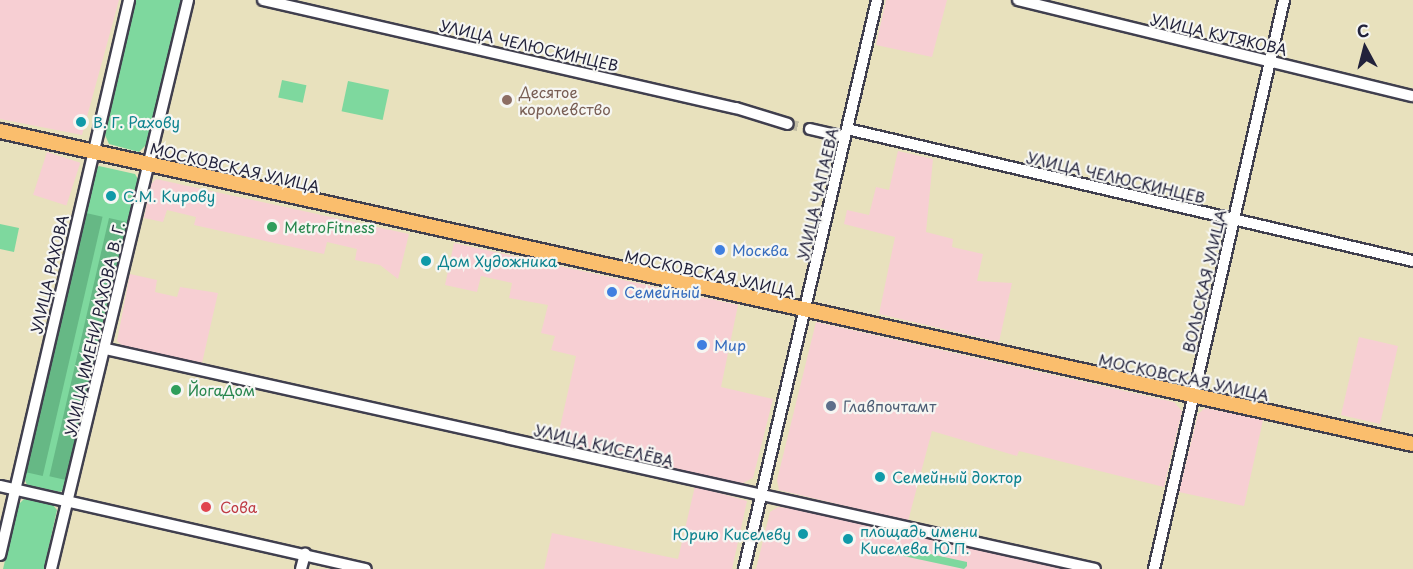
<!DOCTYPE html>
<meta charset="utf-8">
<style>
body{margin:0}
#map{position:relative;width:1413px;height:569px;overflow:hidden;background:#e8e1bd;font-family:"Playpen Sans",sans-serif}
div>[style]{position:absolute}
.built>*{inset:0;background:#f7cfd3;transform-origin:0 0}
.green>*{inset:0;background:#7ed89e;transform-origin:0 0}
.forest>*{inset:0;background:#66b885;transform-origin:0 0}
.minor-tunnel>*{height:10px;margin-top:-5px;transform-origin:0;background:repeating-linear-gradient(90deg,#c0bba3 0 10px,transparent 0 15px)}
.roads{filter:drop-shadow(2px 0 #403f4e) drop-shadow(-2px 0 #403f4e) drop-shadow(0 2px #403f4e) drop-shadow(0 -2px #403f4e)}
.minor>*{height:10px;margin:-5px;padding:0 5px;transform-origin:5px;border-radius:5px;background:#fff}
.major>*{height:14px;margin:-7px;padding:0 7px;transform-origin:7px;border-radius:7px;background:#fabe6d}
.dots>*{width:16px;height:16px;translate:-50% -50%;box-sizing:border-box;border:3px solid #f6f6f2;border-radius:50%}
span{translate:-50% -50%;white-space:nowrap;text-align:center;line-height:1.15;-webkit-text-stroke:4.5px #f6f6f2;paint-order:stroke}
.street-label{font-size:15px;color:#22223b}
.education-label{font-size:15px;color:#785e54}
.left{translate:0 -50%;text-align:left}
.culture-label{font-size:15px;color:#0d838f}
.right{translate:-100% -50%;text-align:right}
.leisure-label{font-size:15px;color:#27864d}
.shop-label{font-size:15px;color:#366cbe}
.service-label{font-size:15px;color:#4e5e75}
.health-label{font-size:15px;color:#be3a42}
.north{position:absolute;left:1335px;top:18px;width:60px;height:60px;-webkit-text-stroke:4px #f6f6f2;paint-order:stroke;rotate:353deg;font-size:16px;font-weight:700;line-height:24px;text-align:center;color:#22223b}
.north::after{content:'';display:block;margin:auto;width:21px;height:27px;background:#22223b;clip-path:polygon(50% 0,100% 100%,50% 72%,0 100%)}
</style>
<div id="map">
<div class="built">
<div style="clip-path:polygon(0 0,119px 0,82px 135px,0 119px)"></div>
<div style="clip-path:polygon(886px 0,947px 0,932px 57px,876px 45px)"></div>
<div style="clip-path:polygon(898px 151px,933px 159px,926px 232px,953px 239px,952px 247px,983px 254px,977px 281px,1012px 283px,999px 342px,879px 314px,895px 237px,844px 224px,847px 210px,869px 215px,876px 187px,889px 190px)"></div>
<div style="left:47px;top:152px;width:35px;height:45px;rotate:18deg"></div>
<div style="clip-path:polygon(156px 179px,409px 234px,398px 279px,380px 265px,355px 260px,357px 249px,327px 242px,324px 254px,194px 225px,196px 217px,167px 210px,163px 222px,144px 218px,151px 184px)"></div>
<div style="clip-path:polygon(454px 243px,738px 305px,721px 387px,773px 399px,753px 478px,741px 484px,556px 445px,576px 356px,551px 350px,555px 336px,541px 333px,548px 305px,509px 298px,512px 283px,481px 276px,477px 292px,445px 285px)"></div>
<div style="clip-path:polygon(130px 274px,157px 280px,155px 292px,177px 297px,180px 287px,218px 293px,202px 363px,123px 346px,117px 341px)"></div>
<div style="clip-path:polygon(816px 322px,1174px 402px,1182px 411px,1164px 487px,1019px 451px,1017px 456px,932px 431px,908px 521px,779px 490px,777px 480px)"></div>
<div style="left:1359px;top:337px;width:40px;height:80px;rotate:13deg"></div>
<div style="clip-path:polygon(1205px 408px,1263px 420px,1244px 506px,1179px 492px,1198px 414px)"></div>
<div style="clip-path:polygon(695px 486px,747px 501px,732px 569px,544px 569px,552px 533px,678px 559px)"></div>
<div style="clip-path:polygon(778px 507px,798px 509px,1069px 569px,756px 569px,770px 512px)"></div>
</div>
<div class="green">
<div style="clip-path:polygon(136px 0,182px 0,148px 143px,139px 152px,109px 144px,105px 135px)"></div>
<div style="left:282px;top:80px;width:25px;height:18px;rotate:12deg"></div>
<div style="left:348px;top:81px;width:42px;height:31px;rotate:12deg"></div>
<div style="clip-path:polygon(99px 166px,135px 174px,138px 179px,67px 489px,60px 492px,27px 485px,24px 478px,94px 169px)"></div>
<div style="clip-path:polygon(0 224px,19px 228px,14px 252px,0 249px)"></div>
<div style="clip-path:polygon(24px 499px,53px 505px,57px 510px,44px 569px,3px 569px,18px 505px)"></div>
<div style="clip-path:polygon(894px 546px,967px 562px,967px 566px,964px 569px,894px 554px)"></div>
</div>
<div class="forest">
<div style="left:86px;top:213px;width:17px;height:266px;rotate:13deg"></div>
<div style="left:109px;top:218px;width:18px;height:265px;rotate:13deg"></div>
</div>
<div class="minor-tunnel">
<div style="left:788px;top:124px;width:23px;rotate:13deg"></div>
</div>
<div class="roads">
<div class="minor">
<div style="left:263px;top:0;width:485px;rotate:12.9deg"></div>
<div style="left:736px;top:108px;width:54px;rotate:17.1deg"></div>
<div style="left:1018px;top:0;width:406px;rotate:13.7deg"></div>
<div style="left:810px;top:129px;width:36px;rotate:13deg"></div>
<div style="left:847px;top:129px;width:581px;rotate:13.13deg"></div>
<div style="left:106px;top:349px;width:1013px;rotate:12.54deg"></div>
<div style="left:0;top:486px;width:375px;rotate:12.8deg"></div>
<div style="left:0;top:555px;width:570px;rotate:-76.91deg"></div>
<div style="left:51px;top:569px;width:585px;rotate:-76.46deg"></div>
<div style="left:301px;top:569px;width:16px;rotate:-75deg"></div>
<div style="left:744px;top:569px;width:584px;rotate:-76.84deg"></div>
<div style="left:1154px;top:569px;width:584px;rotate:-77.13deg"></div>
</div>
<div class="major">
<div style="left:0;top:131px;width:1447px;rotate:12.49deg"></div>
</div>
</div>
<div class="dots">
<div style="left:507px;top:100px;background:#8d6e63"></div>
<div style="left:81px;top:122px;background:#0f9aa8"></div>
<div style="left:111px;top:196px;background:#0f9aa8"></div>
<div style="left:272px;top:227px;background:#2e9e5b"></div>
<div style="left:720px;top:250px;background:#3f7fe0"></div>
<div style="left:426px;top:261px;background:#0f9aa8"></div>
<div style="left:612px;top:292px;background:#3f7fe0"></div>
<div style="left:702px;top:345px;background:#3f7fe0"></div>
<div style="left:176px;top:390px;background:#2e9e5b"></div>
<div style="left:831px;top:406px;background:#5c6f8a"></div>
<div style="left:880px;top:477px;background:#0f9aa8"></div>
<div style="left:206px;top:507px;background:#e0444e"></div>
<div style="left:803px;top:534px;background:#0f9aa8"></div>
<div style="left:848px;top:539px;background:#0f9aa8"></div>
</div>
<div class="street-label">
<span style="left:1219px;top:34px;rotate:13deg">УЛИЦА КУТЯКОВА</span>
<span style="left:529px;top:45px;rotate:13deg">УЛИЦА ЧЕЛЮСКИНЦЕВ</span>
<span style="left:235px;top:167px;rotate:13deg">МОСКОВСКАЯ УЛИЦА</span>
<span style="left:1116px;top:177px;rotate:13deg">УЛИЦА ЧЕЛЮСКИНЦЕВ</span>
<span style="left:817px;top:194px;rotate:-77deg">УЛИЦА ЧАПАЕВА</span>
<span style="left:710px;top:273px;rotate:12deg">МОСКОВСКАЯ УЛИЦА</span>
<span style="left:49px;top:274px;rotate:-77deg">УЛИЦА РАХОВА</span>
<span style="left:1204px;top:281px;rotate:-77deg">ВОЛЬСКАЯ УЛИЦА</span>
<span style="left:94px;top:329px;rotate:-77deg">УЛИЦА ИМЕНИ РАХОВА В. Г.</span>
<span style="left:1184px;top:377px;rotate:12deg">МОСКОВСКАЯ УЛИЦА</span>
<span style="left:604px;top:445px;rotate:13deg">УЛИЦА КИСЕЛЁВА</span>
</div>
<div class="education-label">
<span class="left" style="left:519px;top:100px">Десятое<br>королевство</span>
</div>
<div class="culture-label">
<span class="left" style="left:93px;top:122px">В. Г. Рахову</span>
<span class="left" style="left:123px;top:196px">С.М. Кирову</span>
<span class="left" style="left:438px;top:261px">Дом Художника</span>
<span class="left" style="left:892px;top:477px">Семейный доктор</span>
<span class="left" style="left:860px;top:539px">площадь имени<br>Киселева Ю.П.</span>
<span class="right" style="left:791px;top:534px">Юрию Киселеву</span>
</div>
<div class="leisure-label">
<span class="left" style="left:284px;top:227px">MetroFitness</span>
<span class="left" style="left:188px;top:390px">ЙогаДом</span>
</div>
<div class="shop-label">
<span class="left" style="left:732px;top:250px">Москва</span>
<span class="left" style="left:624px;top:292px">Семейный</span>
<span class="left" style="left:714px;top:345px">Мир</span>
</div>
<div class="service-label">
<span class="left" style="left:843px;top:406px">Главпочтамт</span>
</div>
<div class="health-label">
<span class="left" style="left:220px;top:507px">Сова</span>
</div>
<div class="north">С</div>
</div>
